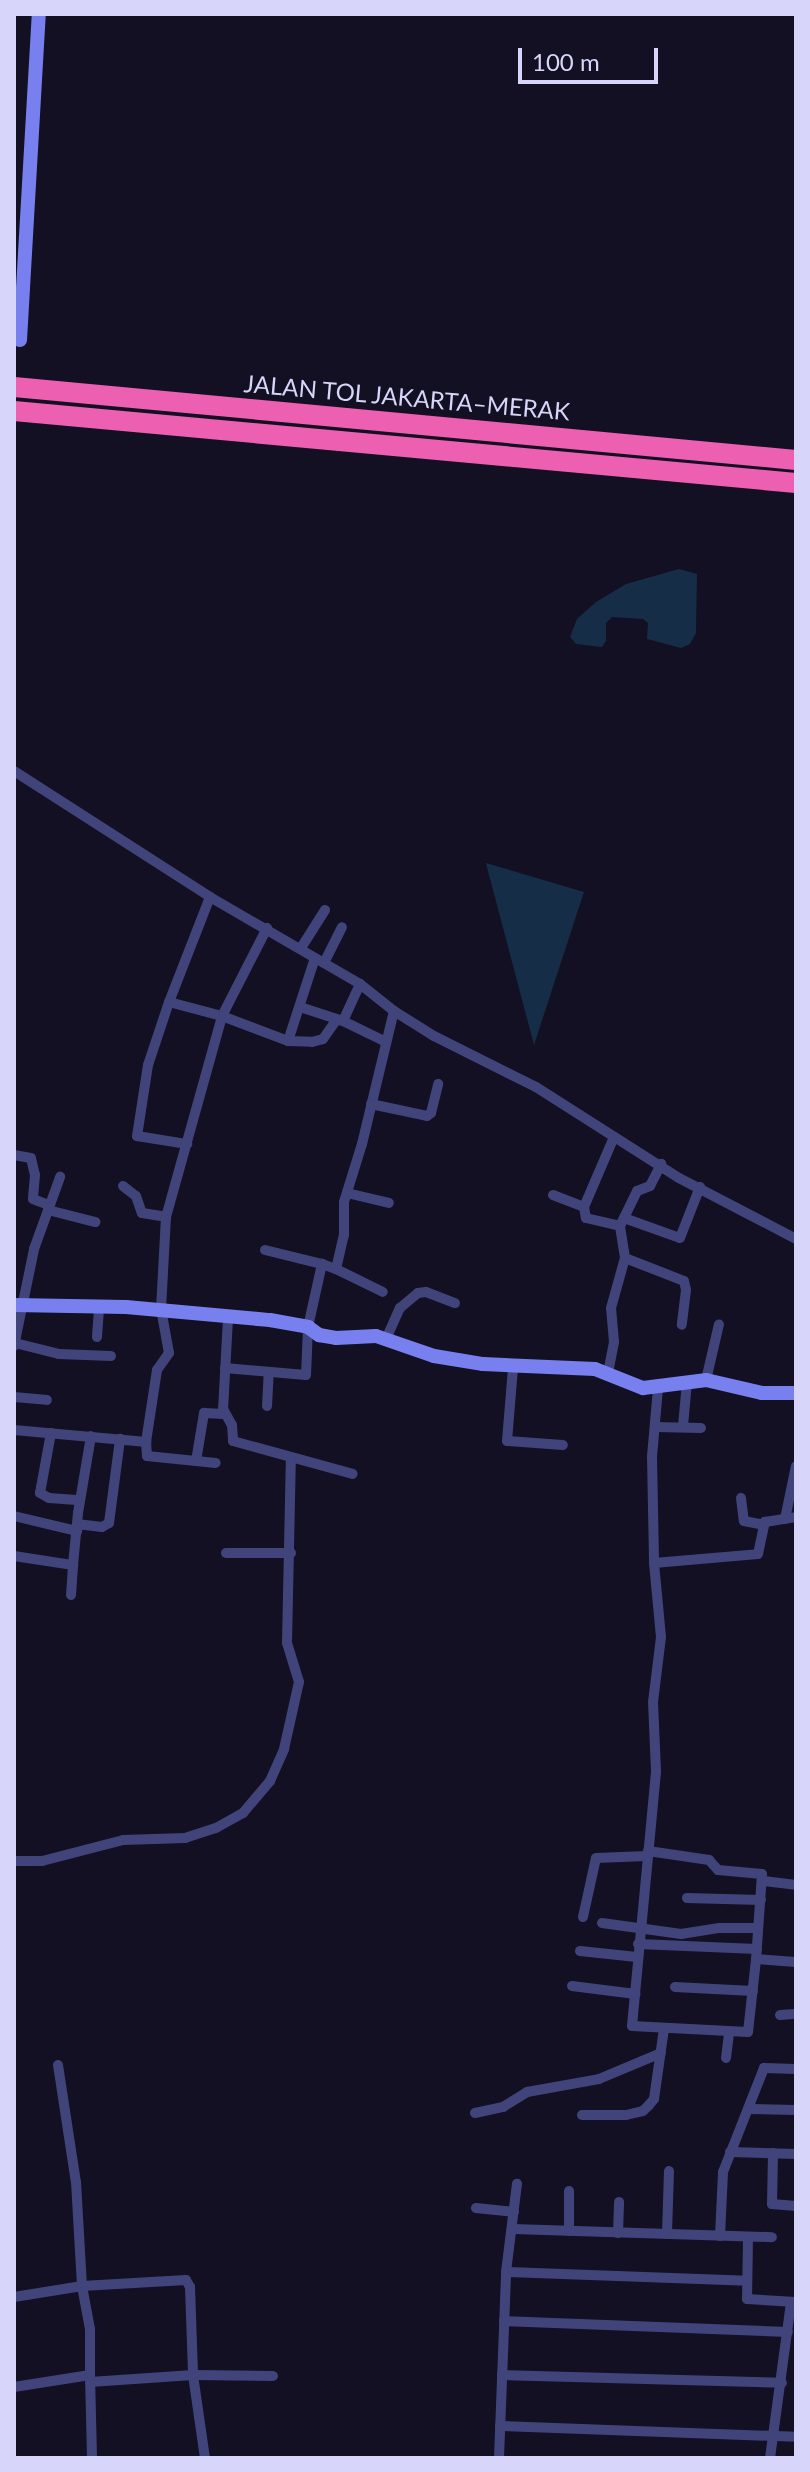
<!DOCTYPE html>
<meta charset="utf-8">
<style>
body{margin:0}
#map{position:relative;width:810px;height:2472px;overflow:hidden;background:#121022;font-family:Lato,sans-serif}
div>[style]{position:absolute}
.water>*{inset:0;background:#152d47}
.street>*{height:10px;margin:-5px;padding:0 5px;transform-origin:5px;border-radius:5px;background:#41447b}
.secondary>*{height:14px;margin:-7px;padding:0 7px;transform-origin:7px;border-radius:7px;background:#7880ef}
.highway>*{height:20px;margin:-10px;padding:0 10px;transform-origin:10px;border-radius:10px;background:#ed5fb0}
span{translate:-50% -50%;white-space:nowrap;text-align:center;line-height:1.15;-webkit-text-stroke:6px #121022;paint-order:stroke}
.street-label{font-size:24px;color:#d7d6fa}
.frame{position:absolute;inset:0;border:16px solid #d7d6fa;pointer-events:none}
.scale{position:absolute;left:518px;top:48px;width:140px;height:36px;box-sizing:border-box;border:4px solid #d7d6fa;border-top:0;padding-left:10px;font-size:24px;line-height:28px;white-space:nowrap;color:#d7d6fa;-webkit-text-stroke:6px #121022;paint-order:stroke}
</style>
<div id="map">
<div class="water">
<div style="clip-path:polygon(679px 569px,697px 574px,696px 633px,690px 644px,681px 648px,647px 639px,648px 623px,643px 619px,612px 617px,606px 623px,606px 641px,602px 647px,576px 644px,570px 637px,577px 619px,596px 602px,626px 584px)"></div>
<div style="clip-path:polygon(486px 863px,584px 892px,534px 1045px,489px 875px)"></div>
</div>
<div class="street">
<div style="left:14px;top:771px;width:233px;rotate:32.7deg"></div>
<div style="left:210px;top:897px;width:173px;rotate:30.1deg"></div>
<div style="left:360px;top:984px;width:43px;rotate:38.5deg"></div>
<div style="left:394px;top:1011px;width:47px;rotate:32deg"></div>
<div style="left:434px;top:1036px;width:114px;rotate:26.6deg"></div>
<div style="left:536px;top:1087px;width:169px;rotate:32.5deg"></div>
<div style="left:679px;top:1178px;width:132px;rotate:27.5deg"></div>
<div style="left:210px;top:897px;width:113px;rotate:111.3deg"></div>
<div style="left:169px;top:1002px;width:55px;rotate:14.8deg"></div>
<div style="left:222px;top:1016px;width:99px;rotate:-62.9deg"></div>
<div style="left:301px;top:948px;width:45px;rotate:-57.7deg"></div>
<div style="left:324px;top:963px;width:40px;rotate:-63.4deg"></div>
<div style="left:169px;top:1002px;width:66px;rotate:108.4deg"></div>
<div style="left:148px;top:1065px;width:72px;rotate:98.8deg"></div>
<div style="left:137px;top:1136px;width:51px;rotate:9.1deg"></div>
<div style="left:300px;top:1007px;width:45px;rotate:18deg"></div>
<div style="left:343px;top:1021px;width:48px;rotate:26deg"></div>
<div style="left:343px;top:1021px;width:41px;rotate:-65.3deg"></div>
<div style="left:288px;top:1041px;width:87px;rotate:-72deg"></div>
<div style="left:371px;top:1104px;width:57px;rotate:12.1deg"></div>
<div style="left:427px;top:1116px;width:5px;rotate:-37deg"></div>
<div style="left:431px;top:1113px;width:30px;rotate:-76deg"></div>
<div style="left:14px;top:1155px;width:17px;rotate:10deg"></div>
<div style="left:31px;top:1158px;width:17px;rotate:77deg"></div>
<div style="left:35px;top:1175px;width:24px;rotate:95deg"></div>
<div style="left:33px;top:1199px;width:17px;rotate:21deg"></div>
<div style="left:123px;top:1186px;width:16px;rotate:38deg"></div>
<div style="left:136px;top:1196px;width:18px;rotate:71deg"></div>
<div style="left:142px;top:1213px;width:24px;rotate:9deg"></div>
<div style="left:347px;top:1193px;width:43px;rotate:13.4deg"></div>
<div style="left:553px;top:1195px;width:33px;rotate:21deg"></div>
<div style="left:584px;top:1207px;width:11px;rotate:80deg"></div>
<div style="left:586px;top:1218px;width:35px;rotate:13deg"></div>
<div style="left:620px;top:1226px;width:39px;rotate:-64deg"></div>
<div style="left:637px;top:1191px;width:14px;rotate:-21deg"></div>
<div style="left:650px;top:1186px;width:25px;rotate:-63deg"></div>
<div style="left:584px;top:1207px;width:76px;rotate:-66.8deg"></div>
<div style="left:48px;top:1210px;width:49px;rotate:14.3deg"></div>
<div style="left:624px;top:1218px;width:59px;rotate:19.7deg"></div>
<div style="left:680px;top:1238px;width:55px;rotate:-68.6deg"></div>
<div style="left:265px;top:1250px;width:59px;rotate:13.8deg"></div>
<div style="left:625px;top:1258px;width:63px;rotate:21.3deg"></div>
<div style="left:684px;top:1281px;width:9px;rotate:77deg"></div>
<div style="left:686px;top:1290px;width:35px;rotate:97deg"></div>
<div style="left:336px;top:1269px;width:52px;rotate:26.1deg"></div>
<div style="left:228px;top:1318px;width:91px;rotate:93.1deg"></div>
<div style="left:223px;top:1409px;width:18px;rotate:61deg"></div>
<div style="left:232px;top:1425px;width:16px;rotate:86deg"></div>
<div style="left:233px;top:1441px;width:124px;rotate:15.4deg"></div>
<div style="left:97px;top:1337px;width:31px;rotate:-86deg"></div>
<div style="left:386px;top:1339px;width:34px;rotate:-66deg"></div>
<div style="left:400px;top:1308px;width:23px;rotate:-40deg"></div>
<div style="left:418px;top:1293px;width:8px;rotate:-7deg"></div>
<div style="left:426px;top:1292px;width:31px;rotate:21deg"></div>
<div style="left:15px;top:1343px;width:45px;rotate:14deg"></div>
<div style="left:59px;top:1354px;width:52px;rotate:2.2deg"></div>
<div style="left:14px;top:1346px;width:99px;rotate:-78.3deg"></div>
<div style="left:34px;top:1249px;width:77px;rotate:-70.1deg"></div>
<div style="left:225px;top:1368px;width:81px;rotate:4.9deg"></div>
<div style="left:306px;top:1375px;width:48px;rotate:-87.6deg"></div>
<div style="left:308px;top:1327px;width:65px;rotate:-77.5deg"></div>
<div style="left:322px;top:1264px;width:15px;rotate:20deg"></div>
<div style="left:336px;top:1269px;width:35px;rotate:-77deg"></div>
<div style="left:344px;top:1235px;width:33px;rotate:-90deg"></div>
<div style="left:344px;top:1202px;width:61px;rotate:-72.8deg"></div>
<div style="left:362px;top:1144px;width:137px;rotate:-76.5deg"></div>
<div style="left:513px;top:1368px;width:73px;rotate:94.7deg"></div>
<div style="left:507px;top:1441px;width:56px;rotate:4.1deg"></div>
<div style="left:608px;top:1373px;width:32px;rotate:-79deg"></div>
<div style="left:614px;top:1342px;width:34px;rotate:-95deg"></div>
<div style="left:611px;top:1308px;width:52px;rotate:-74.4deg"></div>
<div style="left:625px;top:1258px;width:32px;rotate:-99deg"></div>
<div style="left:706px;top:1380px;width:57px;rotate:-76.9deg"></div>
<div style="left:658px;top:1388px;width:68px;rotate:95deg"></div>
<div style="left:652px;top:1456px;width:107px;rotate:88.9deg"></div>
<div style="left:654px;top:1563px;width:74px;rotate:84.6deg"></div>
<div style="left:661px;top:1637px;width:65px;rotate:97deg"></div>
<div style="left:653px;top:1702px;width:70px;rotate:87.5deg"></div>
<div style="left:656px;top:1772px;width:255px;rotate:95.4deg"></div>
<div style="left:632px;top:2026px;width:116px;rotate:3deg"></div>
<div style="left:748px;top:2032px;width:73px;rotate:-83.7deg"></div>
<div style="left:14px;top:1397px;width:33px;rotate:5deg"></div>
<div style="left:267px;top:1406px;width:34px;rotate:-87deg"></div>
<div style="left:683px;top:1426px;width:44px;rotate:-84.8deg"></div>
<div style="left:655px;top:1427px;width:46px;rotate:1.2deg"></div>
<div style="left:14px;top:1430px;width:133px;rotate:5.2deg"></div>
<div style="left:146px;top:1442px;width:73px;rotate:-81.3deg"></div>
<div style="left:157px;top:1370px;width:21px;rotate:-55deg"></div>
<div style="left:169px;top:1353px;width:45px;rotate:-100.3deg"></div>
<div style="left:161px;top:1309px;width:92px;rotate:-86.9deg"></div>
<div style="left:166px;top:1217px;width:209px;rotate:-74.4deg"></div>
<div style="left:222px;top:1016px;width:71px;rotate:20.7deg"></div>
<div style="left:288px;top:1041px;width:24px;rotate:2deg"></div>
<div style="left:312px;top:1042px;width:11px;rotate:-15deg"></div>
<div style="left:323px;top:1039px;width:24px;rotate:-55deg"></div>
<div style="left:51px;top:1433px;width:61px;rotate:100.4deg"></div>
<div style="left:40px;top:1493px;width:10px;rotate:29deg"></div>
<div style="left:49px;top:1498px;width:31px;rotate:4deg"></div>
<div style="left:146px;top:1442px;width:14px;rotate:86deg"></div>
<div style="left:147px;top:1456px;width:69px;rotate:5.8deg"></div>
<div style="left:196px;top:1461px;width:49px;rotate:-80.5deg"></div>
<div style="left:204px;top:1413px;width:20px;rotate:3deg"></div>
<div style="left:741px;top:1498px;width:23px;rotate:83deg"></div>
<div style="left:744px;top:1521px;width:20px;rotate:11deg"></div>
<div style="left:14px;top:1516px;width:65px;rotate:13.4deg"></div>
<div style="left:785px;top:1519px;width:54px;rotate:-78.3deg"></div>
<div style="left:77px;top:1524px;width:25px;rotate:7deg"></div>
<div style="left:102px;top:1527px;width:8px;rotate:-30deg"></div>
<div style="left:109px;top:1523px;width:85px;rotate:-82.5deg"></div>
<div style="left:226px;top:1553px;width:65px"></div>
<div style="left:14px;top:1556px;width:60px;rotate:8.7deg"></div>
<div style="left:73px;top:1565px;width:52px;rotate:-84.5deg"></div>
<div style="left:78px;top:1513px;width:78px;rotate:-80.4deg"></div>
<div style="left:654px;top:1563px;width:104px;rotate:-4.9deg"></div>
<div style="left:758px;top:1554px;width:33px;rotate:-78deg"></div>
<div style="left:765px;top:1522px;width:31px;rotate:-9deg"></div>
<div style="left:71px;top:1595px;width:30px;rotate:-86deg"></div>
<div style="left:648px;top:1851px;width:62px;rotate:8.4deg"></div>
<div style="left:709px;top:1860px;width:13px;rotate:48deg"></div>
<div style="left:718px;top:1870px;width:44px;rotate:5.2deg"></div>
<div style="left:762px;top:1874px;width:85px;rotate:94deg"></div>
<div style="left:756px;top:1959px;width:40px;rotate:4.3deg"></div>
<div style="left:14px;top:1861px;width:28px"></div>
<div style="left:42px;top:1861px;width:84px;rotate:-14.5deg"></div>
<div style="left:123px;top:1840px;width:62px;rotate:-1.8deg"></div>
<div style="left:185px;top:1838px;width:33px;rotate:-18deg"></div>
<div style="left:216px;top:1828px;width:31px;rotate:-29deg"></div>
<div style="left:243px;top:1813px;width:42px;rotate:-49.8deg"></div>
<div style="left:270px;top:1781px;width:35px;rotate:-66deg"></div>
<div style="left:284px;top:1749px;width:69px;rotate:-77.4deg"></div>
<div style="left:299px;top:1682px;width:41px;rotate:-107.1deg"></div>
<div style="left:287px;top:1643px;width:184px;rotate:-88.8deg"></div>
<div style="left:764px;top:1881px;width:32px;rotate:7deg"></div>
<div style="left:687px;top:1898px;width:74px;rotate:1.5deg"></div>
<div style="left:583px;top:1917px;width:60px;rotate:-77.6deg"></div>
<div style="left:596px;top:1858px;width:51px;rotate:-2.2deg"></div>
<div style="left:602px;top:1923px;width:80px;rotate:7.9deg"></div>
<div style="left:681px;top:1934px;width:39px;rotate:-9deg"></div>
<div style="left:720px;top:1928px;width:38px"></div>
<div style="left:638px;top:1944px;width:119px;rotate:2.4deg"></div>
<div style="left:580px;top:1951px;width:57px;rotate:6deg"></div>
<div style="left:572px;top:1986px;width:64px;rotate:7.2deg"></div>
<div style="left:675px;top:1987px;width:78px;rotate:2.9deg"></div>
<div style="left:780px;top:2015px;width:16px;rotate:-4deg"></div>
<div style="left:726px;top:2058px;width:26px;rotate:-83deg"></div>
<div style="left:58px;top:2065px;width:118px;rotate:81.3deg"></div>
<div style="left:76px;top:2182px;width:104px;rotate:86.7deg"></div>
<div style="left:82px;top:2286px;width:44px;rotate:79.5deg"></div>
<div style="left:90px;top:2329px;width:46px;rotate:90deg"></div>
<div style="left:748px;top:2109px;width:48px;rotate:1.2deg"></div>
<div style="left:475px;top:2113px;width:29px;rotate:-12deg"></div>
<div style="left:503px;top:2107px;width:28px;rotate:-32deg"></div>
<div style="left:527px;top:2092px;width:73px;rotate:-10.2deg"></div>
<div style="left:599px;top:2079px;width:67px;rotate:-22.8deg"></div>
<div style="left:582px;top:2115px;width:44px"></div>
<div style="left:626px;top:2115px;width:17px;rotate:-13deg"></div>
<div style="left:643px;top:2111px;width:8px;rotate:-45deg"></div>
<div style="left:649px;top:2105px;width:8px;rotate:-50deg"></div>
<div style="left:654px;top:2099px;width:71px;rotate:-81.9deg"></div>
<div style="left:730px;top:2152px;width:66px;rotate:1.7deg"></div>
<div style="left:773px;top:2153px;width:51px;rotate:91.1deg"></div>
<div style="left:772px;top:2204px;width:24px;rotate:5deg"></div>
<div style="left:476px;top:2208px;width:38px;rotate:6deg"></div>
<div style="left:513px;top:2229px;width:259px;rotate:1.8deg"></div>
<div style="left:569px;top:2231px;width:40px;rotate:-90deg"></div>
<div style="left:618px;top:2233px;width:31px;rotate:-88deg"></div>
<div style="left:667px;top:2234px;width:63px;rotate:-88.2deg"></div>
<div style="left:720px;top:2236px;width:64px;rotate:-87.3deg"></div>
<div style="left:723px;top:2172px;width:112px;rotate:-68.5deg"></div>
<div style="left:764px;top:2068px;width:32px;rotate:2deg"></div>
<div style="left:748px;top:2237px;width:62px;rotate:90.9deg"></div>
<div style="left:747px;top:2299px;width:49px;rotate:3.5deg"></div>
<div style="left:506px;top:2272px;width:241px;rotate:2.1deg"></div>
<div style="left:14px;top:2297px;width:69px;rotate:-9.2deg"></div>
<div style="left:82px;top:2286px;width:104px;rotate:-3.3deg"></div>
<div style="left:186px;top:2280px;width:8px;rotate:60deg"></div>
<div style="left:190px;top:2287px;width:88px;rotate:88deg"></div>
<div style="left:193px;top:2375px;width:84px;rotate:81.8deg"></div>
<div style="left:504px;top:2321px;width:284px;rotate:2.2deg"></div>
<div style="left:502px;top:2375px;width:280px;rotate:1.6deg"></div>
<div style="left:90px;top:2382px;width:103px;rotate:-3.9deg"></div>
<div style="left:193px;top:2375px;width:80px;rotate:0.7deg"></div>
<div style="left:14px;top:2387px;width:77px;rotate:-9deg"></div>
<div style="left:90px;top:2375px;width:83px;rotate:88.6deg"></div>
<div style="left:500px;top:2426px;width:296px;rotate:2.1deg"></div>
<div style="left:499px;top:2458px;width:186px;rotate:-87.8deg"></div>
<div style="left:506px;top:2272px;width:89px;rotate:-82.9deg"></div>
<div style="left:770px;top:2458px;width:157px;rotate:-82.3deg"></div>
</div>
<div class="secondary">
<div style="left:20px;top:340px;width:327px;rotate:-86.7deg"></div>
<div style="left:14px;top:1305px;width:112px;rotate:1deg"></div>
<div style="left:126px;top:1307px;width:145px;rotate:5.2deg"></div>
<div style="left:270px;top:1320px;width:39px;rotate:10deg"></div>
<div style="left:308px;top:1327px;width:14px;rotate:36deg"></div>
<div style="left:319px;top:1335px;width:17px;rotate:10deg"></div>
<div style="left:336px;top:1338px;width:40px;rotate:-2.9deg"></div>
<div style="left:376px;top:1336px;width:61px;rotate:19deg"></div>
<div style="left:434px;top:1356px;width:50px;rotate:9.3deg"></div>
<div style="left:483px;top:1364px;width:112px;rotate:2.6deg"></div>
<div style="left:595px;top:1369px;width:52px;rotate:21.6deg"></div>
<div style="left:643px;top:1388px;width:64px;rotate:-7.2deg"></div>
<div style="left:706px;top:1380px;width:57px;rotate:13.1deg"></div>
<div style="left:762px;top:1393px;width:34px"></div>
</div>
<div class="highway">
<div style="left:14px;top:387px;width:785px;rotate:5.33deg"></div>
<div style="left:14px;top:411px;width:785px;rotate:5.26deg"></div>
</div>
<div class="street-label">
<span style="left:407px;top:397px;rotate:5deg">JALAN TOL JAKARTA–MERAK</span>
</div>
<div class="frame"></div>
<div class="scale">100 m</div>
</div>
